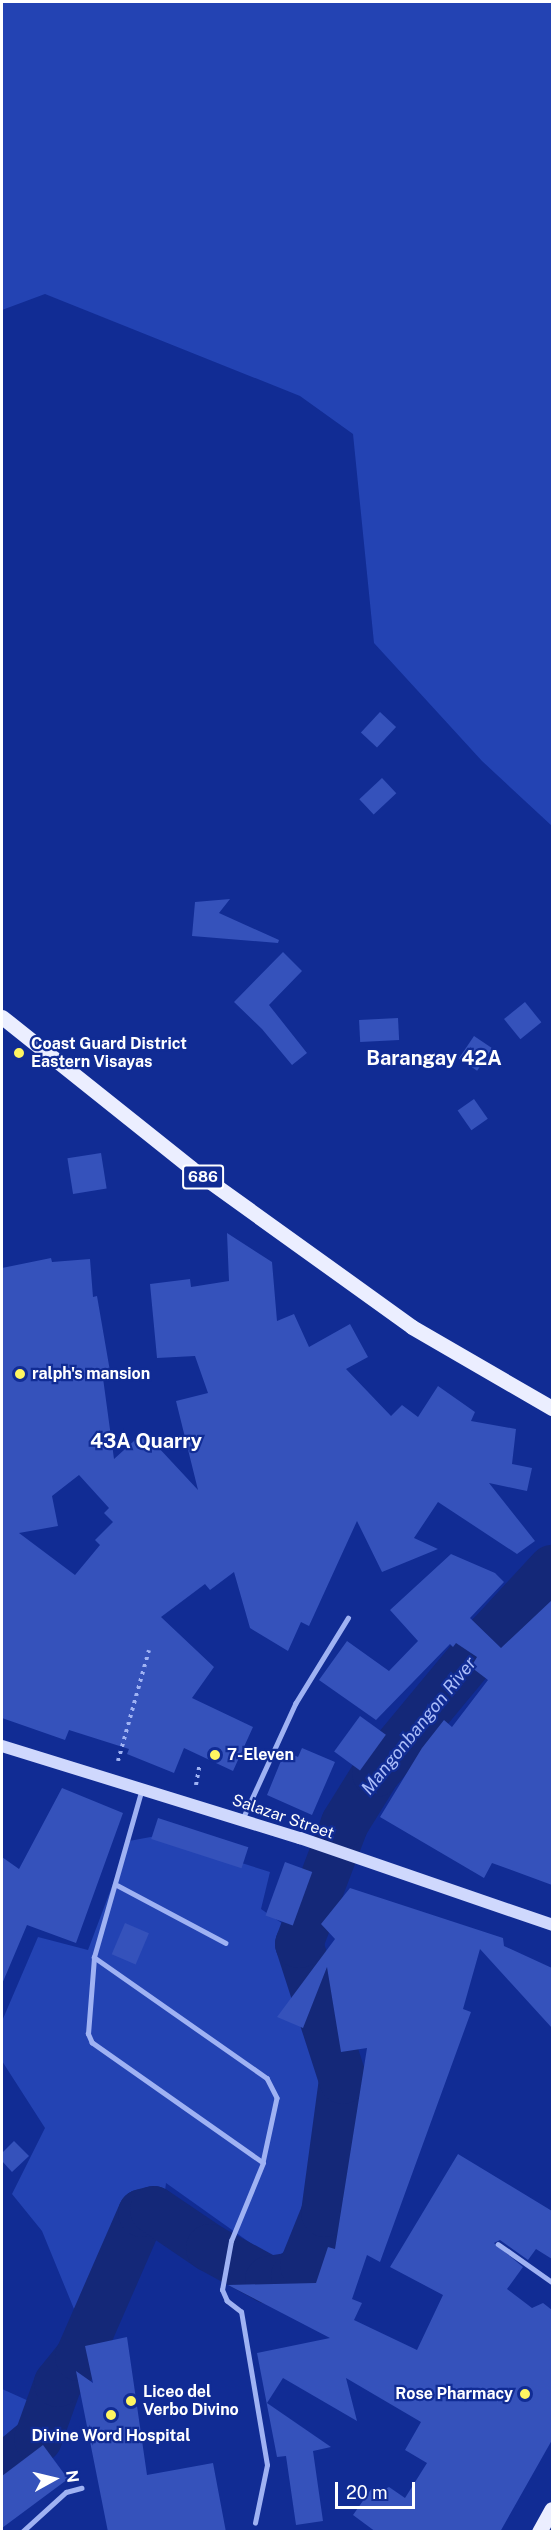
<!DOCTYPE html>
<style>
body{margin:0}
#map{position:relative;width:554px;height:2533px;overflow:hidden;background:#112c94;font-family:"Public Sans",sans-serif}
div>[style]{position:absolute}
.green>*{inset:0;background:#2343b3}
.river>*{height:48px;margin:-24px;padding:0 24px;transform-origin:24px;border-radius:24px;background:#142878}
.building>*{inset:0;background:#3552bb;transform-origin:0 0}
.path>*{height:4px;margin-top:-2px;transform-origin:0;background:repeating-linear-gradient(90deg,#9fb2f3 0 3px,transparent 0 7.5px)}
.lane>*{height:4.5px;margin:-2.25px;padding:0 2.25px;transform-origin:2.25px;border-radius:2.25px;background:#9fb2f3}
.secondary>*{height:12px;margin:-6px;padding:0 6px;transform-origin:6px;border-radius:6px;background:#cfd8fd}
.primary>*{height:15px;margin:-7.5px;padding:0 7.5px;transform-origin:7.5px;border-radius:7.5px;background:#ebeeff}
.dots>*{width:16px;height:16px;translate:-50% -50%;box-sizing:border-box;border:3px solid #112c94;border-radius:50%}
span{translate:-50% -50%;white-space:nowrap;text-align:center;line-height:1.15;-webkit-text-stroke:4.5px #112c94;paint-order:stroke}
.shield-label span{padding:2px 4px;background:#112c94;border:2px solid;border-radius:4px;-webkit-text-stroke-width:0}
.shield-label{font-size:15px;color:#fff;font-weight:700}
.poi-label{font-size:16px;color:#fff;font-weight:700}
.left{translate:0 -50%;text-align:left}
.right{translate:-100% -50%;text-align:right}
.street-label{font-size:16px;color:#fff}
.water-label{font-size:18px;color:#abbdfa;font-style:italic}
.quarter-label{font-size:20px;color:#fff;font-weight:700}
.frame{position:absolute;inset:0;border:3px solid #fff;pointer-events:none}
.north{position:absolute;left:24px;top:2449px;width:60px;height:60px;-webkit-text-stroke:4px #112c94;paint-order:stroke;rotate:82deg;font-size:16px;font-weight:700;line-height:24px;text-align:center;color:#fff}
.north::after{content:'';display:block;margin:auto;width:21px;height:27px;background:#fff;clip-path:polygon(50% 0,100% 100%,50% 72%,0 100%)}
.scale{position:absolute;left:335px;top:2482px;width:80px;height:27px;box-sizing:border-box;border:3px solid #fff;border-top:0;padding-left:8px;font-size:18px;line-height:21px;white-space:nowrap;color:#fff;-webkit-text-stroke:4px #112c94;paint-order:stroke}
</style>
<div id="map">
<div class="green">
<div style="clip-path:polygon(2px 2px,552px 2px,552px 826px,482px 761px,374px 643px,353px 434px,300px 396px,45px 294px,2px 310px)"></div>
<div style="clip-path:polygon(156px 1836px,270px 1872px,261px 1909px,289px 1928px,323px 2048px,301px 2241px,273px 2259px,166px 2183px,164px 2199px,178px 2219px,74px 2309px,42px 2231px,12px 2194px,45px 2128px,2px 2061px,2px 2021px,38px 1937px,88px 1950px,129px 1841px)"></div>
<div style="clip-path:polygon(2px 2389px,40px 2406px,53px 2420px,48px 2440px,20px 2452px,2px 2466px)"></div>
</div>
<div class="river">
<div style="left:2px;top:2469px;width:47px;rotate:-39.8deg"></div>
<div style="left:38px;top:2439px;width:59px;rotate:-70.3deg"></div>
<div style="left:58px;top:2383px;width:33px;rotate:-51deg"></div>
<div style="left:79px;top:2357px;width:157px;rotate:-66.4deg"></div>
<div style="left:142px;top:2213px;width:12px;rotate:-14deg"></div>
<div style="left:154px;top:2210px;width:68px;rotate:34.2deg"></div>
<div style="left:210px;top:2248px;width:67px;rotate:28.5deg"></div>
<div style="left:269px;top:2280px;width:26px;rotate:-9deg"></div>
<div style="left:295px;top:2276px;width:14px;rotate:-51deg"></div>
<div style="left:304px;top:2265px;width:56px;rotate:-68deg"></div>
<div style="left:325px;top:2213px;width:134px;rotate:-82.3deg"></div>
<div style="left:343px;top:2080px;width:143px;rotate:-107.9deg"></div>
<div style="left:299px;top:1944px;width:129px;rotate:-69.2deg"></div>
<div style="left:345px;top:1823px;width:59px;rotate:-58.2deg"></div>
<div style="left:376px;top:1773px;width:177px;rotate:-50.3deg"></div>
<div style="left:489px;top:1637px;width:93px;rotate:-47.2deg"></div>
</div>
<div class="building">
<div style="left:380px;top:712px;width:22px;height:28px;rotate:43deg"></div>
<div style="left:382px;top:778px;width:21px;height:31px;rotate:47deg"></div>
<div style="clip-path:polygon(230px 899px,219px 913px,279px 940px,278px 943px,192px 936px,195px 902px)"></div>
<div style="clip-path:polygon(283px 952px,302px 971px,269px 1005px,307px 1053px,292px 1065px,262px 1029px,234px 1002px)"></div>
<div style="left:525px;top:1002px;width:26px;height:27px;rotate:51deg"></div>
<div style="left:398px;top:1018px;width:22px;height:39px;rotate:87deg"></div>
<div style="left:474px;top:1036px;width:22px;height:27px;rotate:34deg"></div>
<div style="left:474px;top:1099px;width:24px;height:20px;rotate:55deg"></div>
<div style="left:101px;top:1153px;width:36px;height:34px;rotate:81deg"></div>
<div style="clip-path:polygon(evenodd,227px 1233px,272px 1262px,277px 1321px,294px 1314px,309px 1347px,350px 1324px,368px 1357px,346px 1369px,391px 1416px,402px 1405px,418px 1417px,438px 1386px,475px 1412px,471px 1421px,516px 1429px,512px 1464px,532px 1468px,527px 1491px,489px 1483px,535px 1541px,517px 1554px,438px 1502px,414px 1538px,438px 1549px,382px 1572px,357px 1521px,309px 1626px,301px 1622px,288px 1651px,250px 1628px,234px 1572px,210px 1590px,205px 1584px,161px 1617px,214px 1667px,192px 1698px,253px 1727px,233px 1771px,184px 1748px,174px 1773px,127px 1754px,129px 1749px,69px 1730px,65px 1740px,2px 1718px,2px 1268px,51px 1258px,52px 1262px,90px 1259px,93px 1297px,97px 1296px,111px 1377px,103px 1378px,114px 1459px,144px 1432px,198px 1490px,176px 1401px,208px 1393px,195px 1356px,157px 1358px,150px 1284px,190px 1279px,191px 1287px,229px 1281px,227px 1233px,79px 1475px,109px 1508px,104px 1513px,113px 1522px,95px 1540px,100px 1545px,75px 1575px,19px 1533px,58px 1526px,52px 1496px,79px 1475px)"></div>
<div style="clip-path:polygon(451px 1554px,495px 1573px,504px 1582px,470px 1618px,501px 1648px,552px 1600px,552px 1885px,492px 1863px,484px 1878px,380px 1817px,422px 1748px,444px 1720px,452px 1727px,488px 1680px,471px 1667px,477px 1657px,456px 1643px,453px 1647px,450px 1644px,376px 1720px,319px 1680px,347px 1641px,389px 1671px,418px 1641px,390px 1610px)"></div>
<div style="left:360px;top:1716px;width:32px;height:44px;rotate:36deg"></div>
<div style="clip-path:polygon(302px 1748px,335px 1762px,312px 1815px,267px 1795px,285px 1751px,298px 1757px)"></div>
<div style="clip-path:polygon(62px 1788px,123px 1813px,76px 1943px,27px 1925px,2px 1984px,2px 1857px,19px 1869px)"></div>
<div style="left:158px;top:1818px;width:95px;height:22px;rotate:18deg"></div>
<div style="left:285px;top:1862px;width:29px;height:57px;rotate:20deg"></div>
<div style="clip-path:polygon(350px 1888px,503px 1938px,504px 1946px,552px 1968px,552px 2028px,480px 1949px,463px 2009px,471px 2012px,380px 2262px,367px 2255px,352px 2299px,362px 2303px,354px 2320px,417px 2350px,443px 2295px,390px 2267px,458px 2154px,552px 2211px,552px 2259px,536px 2249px,528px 2260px,500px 2240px,494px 2243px,523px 2267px,507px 2289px,532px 2308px,543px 2303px,552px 2310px,552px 2440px,500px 2532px,376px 2532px,353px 2515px,372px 2488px,375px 2501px,381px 2491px,389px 2487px,405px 2498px,427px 2463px,405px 2450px,421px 2422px,346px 2378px,357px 2421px,283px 2378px,267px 2403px,331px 2447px,313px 2451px,323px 2521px,296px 2525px,286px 2456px,277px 2457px,257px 2353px,330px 2338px,228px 2285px,316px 2283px,328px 2247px,335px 2249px,367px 2048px,341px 2052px,327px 1967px,303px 2028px,277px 2017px,335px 1939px,321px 1924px)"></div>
<div style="left:125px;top:1923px;width:26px;height:34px;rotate:23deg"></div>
<div style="clip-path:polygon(14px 2141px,29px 2156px,12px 2172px,2px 2161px,2px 2153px)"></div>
<div style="clip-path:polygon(127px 2337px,147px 2475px,213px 2463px,226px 2532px,108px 2532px,76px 2371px,93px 2383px,85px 2346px)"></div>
<div style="clip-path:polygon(43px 2445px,68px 2479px,2px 2528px,2px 2476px)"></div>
</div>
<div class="path">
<div style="left:118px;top:1761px;width:115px;rotate:-74.4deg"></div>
<div style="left:196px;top:1785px;width:22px;rotate:-80deg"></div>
</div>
<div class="lane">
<div style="left:242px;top:1820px;width:128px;rotate:-65.4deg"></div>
<div style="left:295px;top:1704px;width:101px;rotate:-58.4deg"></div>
<div style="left:117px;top:1885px;width:123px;rotate:28deg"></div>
<div style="left:94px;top:1957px;width:211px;rotate:35deg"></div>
<div style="left:267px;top:2078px;width:22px;rotate:63deg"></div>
<div style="left:277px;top:2098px;width:66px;rotate:102.2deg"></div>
<div style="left:263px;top:2163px;width:209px;rotate:-144.9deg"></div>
<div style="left:92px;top:2043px;width:10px;rotate:-114deg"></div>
<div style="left:88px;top:2034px;width:77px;rotate:-85.5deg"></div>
<div style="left:94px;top:1957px;width:172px;rotate:-74.1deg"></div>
<div style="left:498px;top:2244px;width:66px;rotate:35.1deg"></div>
<div style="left:255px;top:2523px;width:59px;rotate:-78.3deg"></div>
<div style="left:267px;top:2465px;width:155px;rotate:-99.6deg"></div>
<div style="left:241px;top:2312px;width:18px;rotate:-142deg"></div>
<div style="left:227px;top:2301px;width:12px;rotate:-114deg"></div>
<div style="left:222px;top:2290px;width:50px;rotate:-79.6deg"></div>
<div style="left:231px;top:2241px;width:84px;rotate:-67.7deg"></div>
<div style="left:22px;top:2532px;width:59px;rotate:-42.3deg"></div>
<div style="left:66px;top:2492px;width:16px;rotate:-15deg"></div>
</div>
<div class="secondary">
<div style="left:2px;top:1746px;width:312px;rotate:17.2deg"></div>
<div style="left:300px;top:1838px;width:267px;rotate:19deg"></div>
</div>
<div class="primary">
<div style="left:2px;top:1017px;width:242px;rotate:38.6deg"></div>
<div style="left:191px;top:1168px;width:272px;rotate:35.7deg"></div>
<div style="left:412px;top:1327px;width:162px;rotate:30.1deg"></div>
<div style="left:539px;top:2532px;width:26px;rotate:-61deg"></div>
</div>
<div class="dots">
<div style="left:19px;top:1053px;background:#fff661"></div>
<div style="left:20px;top:1374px;background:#fff661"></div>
<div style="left:215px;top:1755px;background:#fff661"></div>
<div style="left:525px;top:2394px;background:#fff661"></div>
<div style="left:131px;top:2401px;background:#fff661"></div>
<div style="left:111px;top:2415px;background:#fff661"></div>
</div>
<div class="shield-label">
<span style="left:203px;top:1177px">686</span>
</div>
<div class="poi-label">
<span class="left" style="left:31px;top:1053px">Coast Guard District<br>Eastern Visayas</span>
<span class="left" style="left:32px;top:1374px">ralph's mansion</span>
<span class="left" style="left:227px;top:1755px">7-Eleven</span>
<span class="left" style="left:143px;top:2401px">Liceo del<br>Verbo Divino</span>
<span class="right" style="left:513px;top:2394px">Rose Pharmacy</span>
<span style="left:111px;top:2436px">Divine Word Hospital</span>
</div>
<div class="street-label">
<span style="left:283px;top:1817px;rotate:19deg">Salazar Street</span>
</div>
<div class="water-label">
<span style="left:419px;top:1726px;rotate:-51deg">Mangonbangon River</span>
</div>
<div class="quarter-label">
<span style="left:434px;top:1058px">Barangay 42A</span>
<span style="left:146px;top:1441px">43A Quarry</span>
</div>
<div class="frame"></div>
<div class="north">N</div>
<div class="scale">20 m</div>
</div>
